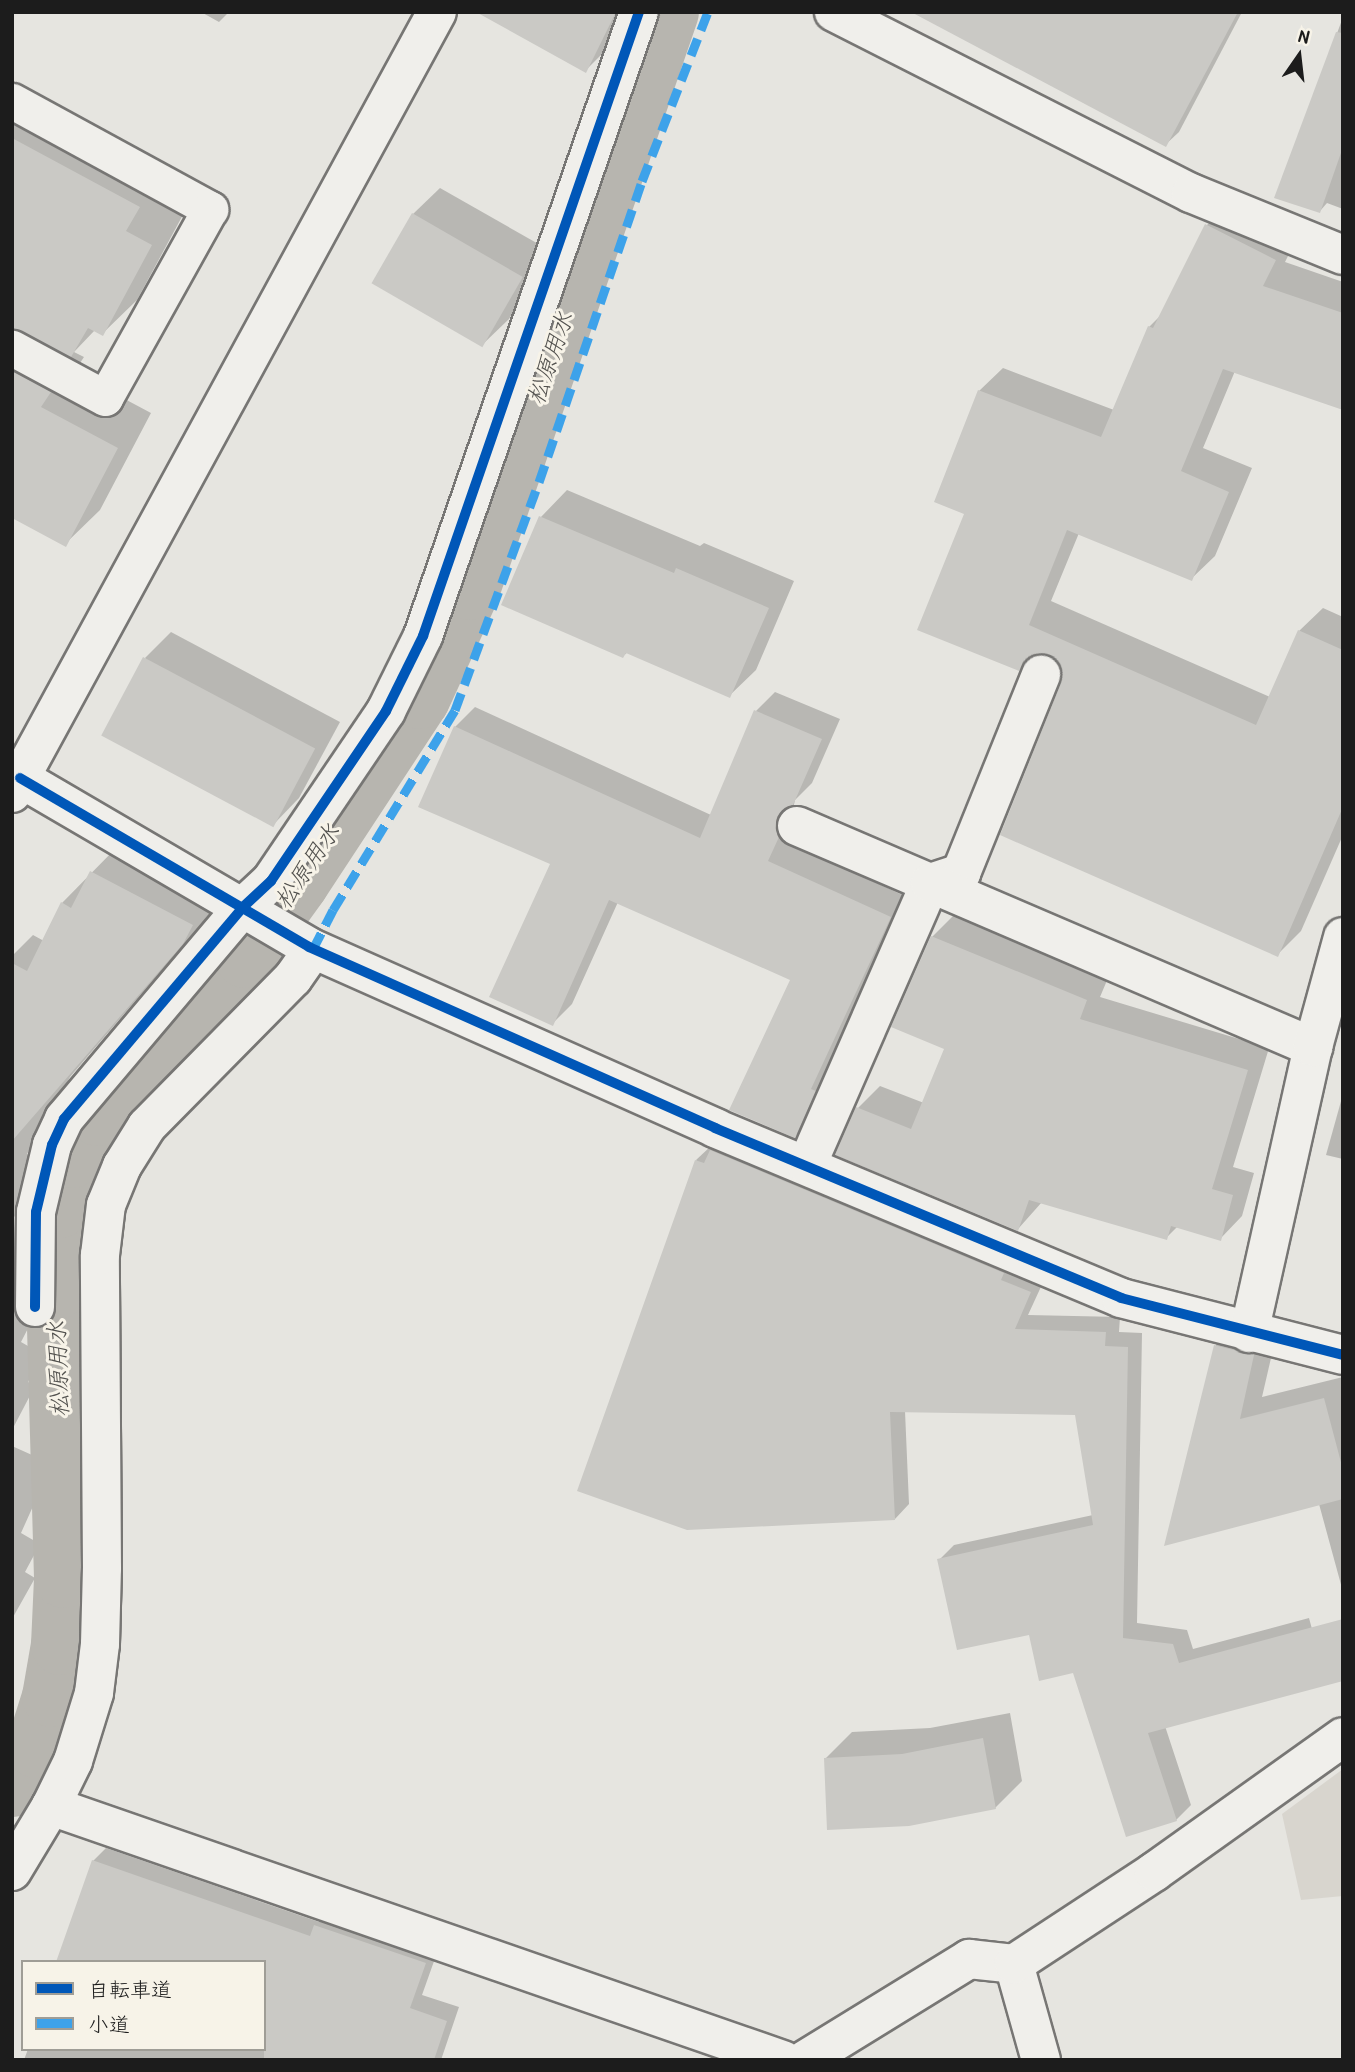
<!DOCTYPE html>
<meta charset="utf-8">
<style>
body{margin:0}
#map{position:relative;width:1355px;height:2072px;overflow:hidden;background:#e6e5e0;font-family:"Patrick Hand","Klee One",sans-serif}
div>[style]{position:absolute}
.green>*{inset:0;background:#d8d5ce}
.shadow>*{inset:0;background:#0003}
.canal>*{height:60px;margin:-30px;padding:0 30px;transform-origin:30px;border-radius:30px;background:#b7b5af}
.building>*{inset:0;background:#cac9c5;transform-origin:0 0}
.roads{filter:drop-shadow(2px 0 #777674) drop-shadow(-2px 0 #777674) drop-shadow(0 2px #777674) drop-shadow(0 -2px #777674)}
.lane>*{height:35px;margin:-17.5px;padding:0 17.5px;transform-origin:17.5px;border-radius:17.5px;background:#f0efeb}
.street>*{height:38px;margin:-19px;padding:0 19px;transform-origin:19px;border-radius:19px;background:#f0efeb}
.quiet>*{height:9px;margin-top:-4.5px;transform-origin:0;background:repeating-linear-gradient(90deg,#3da2ea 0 18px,transparent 0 27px)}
.cycleway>*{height:10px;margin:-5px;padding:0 5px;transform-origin:5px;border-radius:5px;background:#0057b8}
span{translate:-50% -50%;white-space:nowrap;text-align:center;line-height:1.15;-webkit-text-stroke:6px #f7f3e8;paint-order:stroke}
.water-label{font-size:24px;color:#52514e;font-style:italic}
.frame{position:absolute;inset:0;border:14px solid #1c1c1c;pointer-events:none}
.legend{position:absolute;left:21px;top:1960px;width:245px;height:91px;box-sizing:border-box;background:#f7f3e8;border:2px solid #9f9d96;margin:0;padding:9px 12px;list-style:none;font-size:21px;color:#1c1c1c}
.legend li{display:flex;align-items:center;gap:14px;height:35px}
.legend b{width:35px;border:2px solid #9f9d96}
.north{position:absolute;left:1264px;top:21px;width:70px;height:70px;-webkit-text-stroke:5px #f7f3e8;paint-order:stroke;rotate:14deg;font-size:19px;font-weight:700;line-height:28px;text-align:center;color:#1c1c1c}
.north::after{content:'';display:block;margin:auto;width:24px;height:32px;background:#1c1c1c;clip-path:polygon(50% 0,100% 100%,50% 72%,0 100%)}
</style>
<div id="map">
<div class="green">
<div style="clip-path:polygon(1343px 1769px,1343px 1896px,1301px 1900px,1282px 1814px)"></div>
</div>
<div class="shadow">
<div style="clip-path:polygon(201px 12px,229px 12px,219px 22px)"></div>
<div style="clip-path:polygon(516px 12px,630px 12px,612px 44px,585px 71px)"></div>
<div style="clip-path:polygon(947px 12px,1242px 12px,1179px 132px,1165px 145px)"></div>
<div style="clip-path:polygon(1343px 17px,1343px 209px,1327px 203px,1320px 211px,1277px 197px)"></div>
<div style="clip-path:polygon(12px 85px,185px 211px,137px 300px,102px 334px,95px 330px,74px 352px,84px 357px,74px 372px,151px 413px,100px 510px,65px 544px,12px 499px)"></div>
<div style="clip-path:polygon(440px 188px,549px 250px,509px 319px,482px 345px,413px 214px)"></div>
<div style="clip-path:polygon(1230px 202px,1298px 236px,1285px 262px,1343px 282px,1343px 408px,1235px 371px,1203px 448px,1252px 468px,1215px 556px,1191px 579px,1079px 533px,1051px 601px,1270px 697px,1299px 631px,1323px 608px,1343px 617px,1343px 835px,1301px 931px,1277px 955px,1063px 684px,1064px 672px,1059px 660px,1049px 653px,1038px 652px,1019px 669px,966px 513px,979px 391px,1003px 368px,1114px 410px,1149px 327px,1162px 314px,1206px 226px)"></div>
<div style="clip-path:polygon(567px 490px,700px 546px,704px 543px,794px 581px,756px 670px,729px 696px,628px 652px,623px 656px,503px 604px,541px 517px)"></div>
<div style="clip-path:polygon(171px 632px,340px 722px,299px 798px,273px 825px,145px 658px)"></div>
<div style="clip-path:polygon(775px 692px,840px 719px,812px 783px,795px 800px,786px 841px,909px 898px,814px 1116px,795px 1136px,792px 979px,618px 902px,572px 1004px,552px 1024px,552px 863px,455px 727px,475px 707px,711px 815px,756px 711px)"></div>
<div style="clip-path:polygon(117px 847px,217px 899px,208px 916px,70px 1077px,27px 1154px,44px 1163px,12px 1221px,12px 956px,33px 935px,44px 941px,62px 903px)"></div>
<div style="clip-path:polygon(955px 914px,1108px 978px,1100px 997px,1269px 1048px,1233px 1167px,1254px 1173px,1242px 1216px,1220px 1239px,1178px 1226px,1166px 1238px,1042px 1202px,1018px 1229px,858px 1108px,880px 1086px,924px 1103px,946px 1048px,932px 937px)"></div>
<div style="clip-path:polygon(1343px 1094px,1343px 1159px,1326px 1155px)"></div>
<div style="clip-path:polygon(711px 1146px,1045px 1278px,1028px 1315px,1120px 1317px,1119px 1332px,1142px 1333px,1137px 1623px,1187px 1630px,1193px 1649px,1309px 1618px,1324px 1673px,1165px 1726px,1191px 1805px,1176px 1820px,1074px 1671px,939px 1560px,954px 1545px,1093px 1515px,1077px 1414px,905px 1411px,909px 1504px,895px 1519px,696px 1160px)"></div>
<div style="clip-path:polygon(12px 1294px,39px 1307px,21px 1342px,42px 1354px,28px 1382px,35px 1386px,12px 1430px)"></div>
<div style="clip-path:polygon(1239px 1322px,1277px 1332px,1262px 1397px,1343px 1377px,1343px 1592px,1319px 1504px,1166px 1544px,1216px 1345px)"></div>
<div style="clip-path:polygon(12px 1446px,52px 1464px,21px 1533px,40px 1544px,25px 1572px,35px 1578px,12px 1619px)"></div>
<div style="clip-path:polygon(1010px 1713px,1022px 1781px,995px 1808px,826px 1758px,852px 1732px,930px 1728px)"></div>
<div style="clip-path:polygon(106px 1848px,319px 1922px,329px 1912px,438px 1950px,422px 1995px,459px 2007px,441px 2060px,24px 2060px,28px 2049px,264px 2049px,264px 1962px,93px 1861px)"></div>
</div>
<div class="canal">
<div style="left:12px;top:1787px;width:46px;rotate:-58.4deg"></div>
<div style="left:36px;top:1748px;width:53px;rotate:-72.6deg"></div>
<div style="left:52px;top:1697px;width:53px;rotate:-80.2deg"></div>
<div style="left:61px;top:1645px;width:67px;rotate:-87.4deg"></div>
<div style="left:64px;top:1578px;width:288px;rotate:-91.6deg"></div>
<div style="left:56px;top:1290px;width:82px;rotate:-87.2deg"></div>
<div style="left:60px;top:1208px;width:51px;rotate:-76.5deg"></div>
<div style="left:72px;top:1158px;width:49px;rotate:-58.2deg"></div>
<div style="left:98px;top:1116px;width:216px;rotate:-47.1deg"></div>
<div style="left:245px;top:958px;width:92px;rotate:-54.2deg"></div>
<div style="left:299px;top:883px;width:220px;rotate:-56.7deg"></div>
<div style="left:420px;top:699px;width:120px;rotate:-65.4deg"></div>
<div style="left:470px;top:590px;width:611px;rotate:-71deg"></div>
</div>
<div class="building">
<div style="clip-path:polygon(476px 12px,616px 12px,586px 73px)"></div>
<div style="clip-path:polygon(911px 12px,1238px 12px,1166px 147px)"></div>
<div style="clip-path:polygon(1336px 32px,1343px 33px,1343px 147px,1320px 213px,1274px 198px)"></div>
<div style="clip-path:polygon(12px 138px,140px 207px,126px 231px,152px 245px,103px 336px,88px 328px,71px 357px,12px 328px)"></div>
<div style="left:412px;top:213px;width:128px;height:81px;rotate:30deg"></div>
<div style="clip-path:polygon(1205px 224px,1276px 260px,1263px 286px,1343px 313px,1343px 410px,1223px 369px,1181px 471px,1229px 492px,1192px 581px,1067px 530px,1029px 625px,1256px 725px,1298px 630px,1343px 650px,1343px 807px,1278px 957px,1000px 835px,1061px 683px,1062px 671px,1058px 661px,1049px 655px,1039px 653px,1028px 657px,1019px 671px,917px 630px,964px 514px,934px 502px,978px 390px,1101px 437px,1148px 326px,1153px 328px)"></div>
<div style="clip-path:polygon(12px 371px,51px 392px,41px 407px,118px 448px,66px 547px,12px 518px)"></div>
<div style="clip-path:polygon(539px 516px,674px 573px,676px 568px,769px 608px,730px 698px,626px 653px,623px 658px,501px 605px)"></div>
<div style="left:143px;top:657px;width:195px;height:89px;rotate:28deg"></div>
<div style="clip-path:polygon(754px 710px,822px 739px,793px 805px,777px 817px,775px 828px,779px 837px,768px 861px,891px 917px,811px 1089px,816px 1091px,795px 1138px,729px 1110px,790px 980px,609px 900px,553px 1026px,489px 997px,550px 864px,418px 807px,454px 726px,700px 838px)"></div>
<div style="clip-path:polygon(90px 871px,193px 925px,183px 944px,12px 1141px,12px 963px,27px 971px,61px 902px,71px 908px)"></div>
<div style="clip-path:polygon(931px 936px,1087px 1000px,1080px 1019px,1248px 1070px,1212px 1189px,1233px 1195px,1221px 1241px,1171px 1226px,1167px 1240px,1029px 1200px,1018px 1231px,835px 1155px,856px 1107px,911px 1129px,944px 1049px,891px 1027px)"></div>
<div style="clip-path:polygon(710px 1150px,1004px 1273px,1001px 1280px,1031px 1292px,1015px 1329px,1106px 1332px,1105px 1346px,1128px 1347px,1123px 1638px,1173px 1644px,1179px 1663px,1343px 1619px,1343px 1681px,1148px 1733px,1177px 1821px,1126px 1837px,1073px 1673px,1039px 1681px,1029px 1635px,957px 1650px,937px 1559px,1093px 1525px,1075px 1415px,890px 1412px,895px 1520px,687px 1530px,577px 1491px,695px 1160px,704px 1163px)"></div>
<div style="clip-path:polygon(1214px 1345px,1254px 1355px,1240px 1419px,1324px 1398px,1343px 1470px,1343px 1499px,1164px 1546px)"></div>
<div style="clip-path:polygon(983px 1738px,996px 1809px,909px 1826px,827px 1830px,824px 1758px,902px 1754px)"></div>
<div style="clip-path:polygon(92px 1860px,310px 1936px,314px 1925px,426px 1963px,410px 2008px,447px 2021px,434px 2060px,264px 2060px,264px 1962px,56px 1962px)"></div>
</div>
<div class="roads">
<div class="lane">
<div style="left:12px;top:101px;width:226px;rotate:28.6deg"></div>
<div style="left:210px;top:209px;width:216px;rotate:119.1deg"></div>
<div style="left:105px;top:398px;width:106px;rotate:-151.7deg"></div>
</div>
<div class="street">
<div style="left:834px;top:12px;width:400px;rotate:26.9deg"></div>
<div style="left:1191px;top:193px;width:164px;rotate:22.2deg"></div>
<div style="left:20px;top:778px;width:335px;rotate:30.3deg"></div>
<div style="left:309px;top:947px;width:445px;rotate:24deg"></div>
<div style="left:715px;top:1128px;width:440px;rotate:22.7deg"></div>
<div style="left:1121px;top:1298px;width:229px;rotate:14.4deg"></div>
<div style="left:12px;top:793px;width:889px;rotate:-61.45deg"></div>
<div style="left:797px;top:826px;width:145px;rotate:23.2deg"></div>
<div style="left:930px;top:883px;width:33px;rotate:-18deg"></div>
<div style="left:961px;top:873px;width:214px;rotate:-68deg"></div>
<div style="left:807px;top:1165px;width:308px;rotate:-66.4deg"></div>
<div style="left:930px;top:883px;width:417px;rotate:23.2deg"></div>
<div style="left:35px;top:1307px;width:95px;rotate:-89.4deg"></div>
<div style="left:36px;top:1212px;width:69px;rotate:-76.6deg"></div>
<div style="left:52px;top:1145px;width:29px;rotate:-65deg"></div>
<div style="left:64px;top:1119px;width:276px;rotate:-49.8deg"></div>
<div style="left:242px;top:908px;width:40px;rotate:-43deg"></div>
<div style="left:271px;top:881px;width:205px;rotate:-55.9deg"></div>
<div style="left:386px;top:711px;width:84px;rotate:-63.7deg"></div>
<div style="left:423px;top:636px;width:660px;rotate:-70.91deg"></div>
<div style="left:1249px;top:1333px;width:293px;rotate:-77.4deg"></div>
<div style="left:1313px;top:1047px;width:114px;rotate:-74.7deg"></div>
<div style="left:51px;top:1806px;width:775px;rotate:19.14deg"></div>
<div style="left:12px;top:1871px;width:76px;rotate:-59deg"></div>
<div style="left:51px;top:1806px;width:50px;rotate:-63.9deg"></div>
<div style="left:73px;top:1761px;width:71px;rotate:-72.8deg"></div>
<div style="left:94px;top:1693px;width:49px;rotate:-83deg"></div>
<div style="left:100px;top:1644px;width:76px;rotate:-88.5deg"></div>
<div style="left:102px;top:1568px;width:313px;rotate:-90.4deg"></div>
<div style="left:100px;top:1255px;width:50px;rotate:-83.2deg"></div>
<div style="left:106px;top:1205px;width:42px;rotate:-67.7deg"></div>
<div style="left:122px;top:1166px;width:47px;rotate:-58deg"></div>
<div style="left:147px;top:1126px;width:208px;rotate:-45.4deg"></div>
<div style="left:293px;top:978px;width:35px;rotate:-55deg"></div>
<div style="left:1014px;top:1964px;width:100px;rotate:74.3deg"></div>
<div style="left:805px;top:2060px;width:193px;rotate:-31.6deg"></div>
<div style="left:969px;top:1959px;width:45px;rotate:6.3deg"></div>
<div style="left:1014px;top:1964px;width:168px;rotate:-33.3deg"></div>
<div style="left:1154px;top:1872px;width:232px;rotate:-35.5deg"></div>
</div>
</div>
<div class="quiet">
<div style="left:313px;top:949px;width:44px;rotate:-62.9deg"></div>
<div style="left:333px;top:910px;width:234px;rotate:-58.6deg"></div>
<div style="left:455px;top:710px;width:243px;rotate:-69.8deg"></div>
<div style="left:539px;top:482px;width:318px;rotate:-71.1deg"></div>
<div style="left:642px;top:181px;width:181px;rotate:-68.7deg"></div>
</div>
<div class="cycleway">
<div style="left:20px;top:778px;width:335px;rotate:30.3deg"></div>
<div style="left:309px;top:947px;width:445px;rotate:24deg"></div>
<div style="left:715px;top:1128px;width:440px;rotate:22.7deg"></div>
<div style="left:1121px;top:1298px;width:229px;rotate:14.4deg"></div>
<div style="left:35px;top:1307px;width:95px;rotate:-89.4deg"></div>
<div style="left:36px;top:1212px;width:69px;rotate:-76.6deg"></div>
<div style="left:52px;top:1145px;width:29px;rotate:-65deg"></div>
<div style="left:64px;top:1119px;width:276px;rotate:-49.8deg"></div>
<div style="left:242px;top:908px;width:40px;rotate:-43deg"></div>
<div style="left:271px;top:881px;width:205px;rotate:-55.9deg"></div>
<div style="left:386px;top:711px;width:84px;rotate:-63.7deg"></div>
<div style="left:423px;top:636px;width:660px;rotate:-70.91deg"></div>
</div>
<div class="water-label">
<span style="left:550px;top:358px;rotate:-71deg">松原用水</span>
<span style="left:307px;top:866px;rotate:-56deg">松原用水</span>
<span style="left:58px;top:1369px;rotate:-92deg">松原用水</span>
</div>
<div class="frame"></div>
<ul class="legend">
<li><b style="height:9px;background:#0057b8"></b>自転車道</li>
<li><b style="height:9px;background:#3da2ea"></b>小道</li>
</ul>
<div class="north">N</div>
</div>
